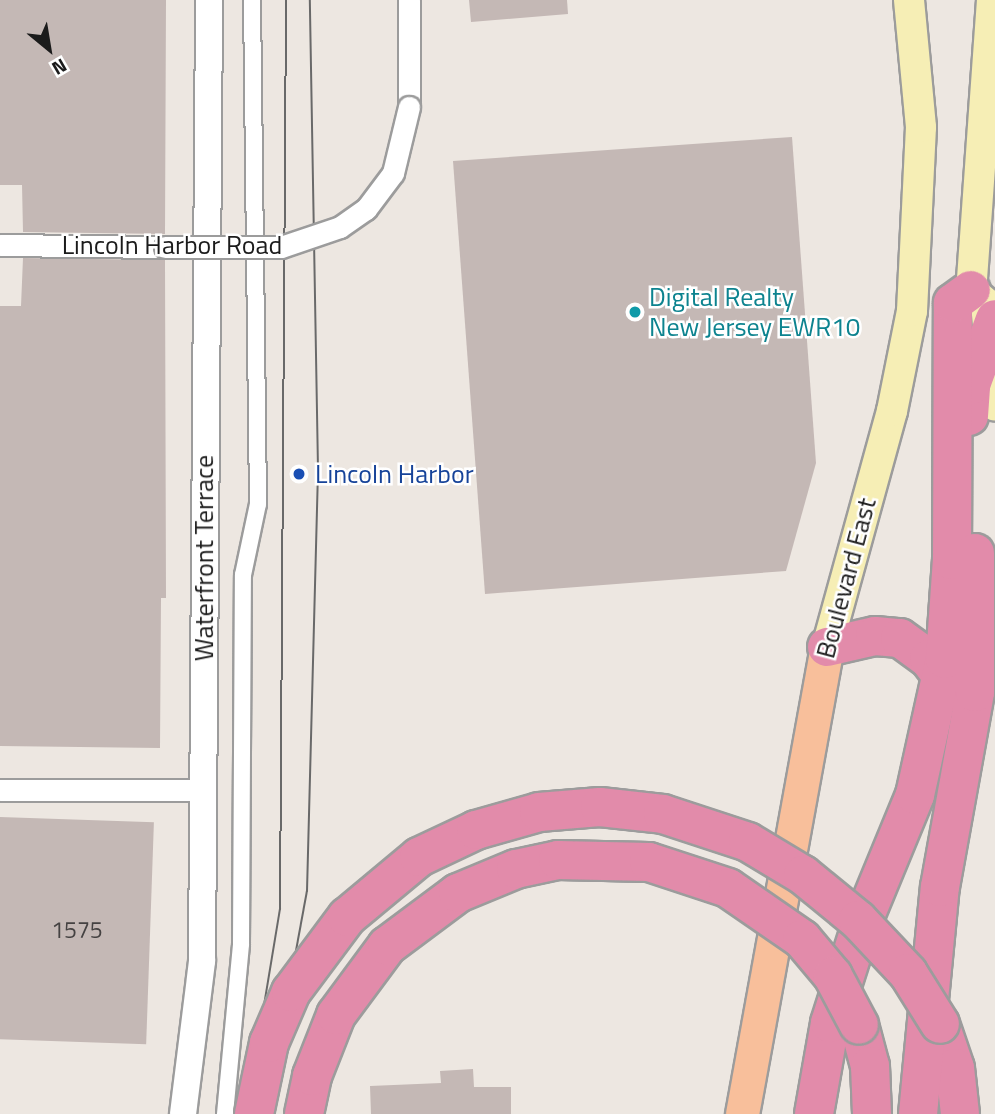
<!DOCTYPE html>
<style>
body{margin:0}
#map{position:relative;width:995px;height:1114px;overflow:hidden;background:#ede7e1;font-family:"Titillium Web",sans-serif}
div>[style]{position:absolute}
.building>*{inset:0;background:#c4b8b5;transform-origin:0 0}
.roads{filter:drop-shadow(2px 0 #9c9c9c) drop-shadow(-2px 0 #9c9c9c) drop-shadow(0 2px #9c9c9c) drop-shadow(0 -2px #9c9c9c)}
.pedestrian>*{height:16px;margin:-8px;padding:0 8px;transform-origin:8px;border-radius:8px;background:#fff}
.minor>*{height:21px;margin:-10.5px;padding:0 10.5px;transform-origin:10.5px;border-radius:10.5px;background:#fff}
.tertiary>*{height:26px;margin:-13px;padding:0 13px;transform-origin:13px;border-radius:13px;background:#fff}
.secondary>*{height:30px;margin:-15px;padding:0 15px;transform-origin:15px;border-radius:15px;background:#f6eeb5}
.primary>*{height:33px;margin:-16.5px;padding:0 16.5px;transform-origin:16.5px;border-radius:16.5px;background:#f8bf9b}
.motorway>*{height:38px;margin:-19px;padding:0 19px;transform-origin:19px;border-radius:19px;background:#e28baa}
.tram>*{height:2px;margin:-1px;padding:0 1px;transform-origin:1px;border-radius:1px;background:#696969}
.bridges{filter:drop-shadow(2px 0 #9c9c9c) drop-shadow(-2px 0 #9c9c9c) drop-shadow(0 2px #9c9c9c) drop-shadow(0 -2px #9c9c9c)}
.minor-bridge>*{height:21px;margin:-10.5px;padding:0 10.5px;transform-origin:10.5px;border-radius:10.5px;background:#fff}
.motorway-bridge>*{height:38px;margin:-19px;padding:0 19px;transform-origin:19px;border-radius:19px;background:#e28baa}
.dots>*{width:19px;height:19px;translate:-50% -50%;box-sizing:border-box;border:4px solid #fff;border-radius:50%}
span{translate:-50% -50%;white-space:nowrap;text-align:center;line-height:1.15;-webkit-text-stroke:5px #fff;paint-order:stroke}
.number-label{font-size:23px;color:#454242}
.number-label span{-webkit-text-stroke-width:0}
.street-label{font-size:26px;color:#1b1b1b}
.culture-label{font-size:26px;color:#0d838f}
.left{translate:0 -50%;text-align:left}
.transit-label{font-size:26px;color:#164399}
.north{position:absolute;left:14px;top:14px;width:70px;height:70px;-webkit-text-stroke:5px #fff;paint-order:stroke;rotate:150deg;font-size:19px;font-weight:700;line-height:28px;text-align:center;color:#1b1b1b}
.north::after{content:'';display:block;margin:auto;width:24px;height:32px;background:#1b1b1b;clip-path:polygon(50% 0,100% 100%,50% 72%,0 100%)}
</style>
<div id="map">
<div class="building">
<div style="clip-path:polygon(0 0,166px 0,165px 234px,23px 232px,22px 185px,0 185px)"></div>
<div style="clip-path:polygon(469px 0,567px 0,568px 14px,471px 22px)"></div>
<div style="clip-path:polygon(792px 137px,816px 463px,786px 571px,485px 594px,453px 161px)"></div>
<div style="clip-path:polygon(23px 258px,165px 260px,166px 598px,161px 598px,160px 748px,0 746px,0 306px,21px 306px)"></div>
<div style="left:0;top:817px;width:154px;height:222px;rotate:2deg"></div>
<div style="clip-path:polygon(473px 1069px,474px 1087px,511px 1087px,511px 1114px,371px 1114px,370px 1086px,441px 1083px,440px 1071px)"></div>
</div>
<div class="roads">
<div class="pedestrian">
<div style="left:225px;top:1114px;width:171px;rotate:-84.6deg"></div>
<div style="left:241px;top:944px;width:369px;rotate:-89.7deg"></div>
<div style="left:243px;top:575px;width:73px;rotate:-78.1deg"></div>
<div style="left:258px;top:504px;width:504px;rotate:-90.68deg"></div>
</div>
<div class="minor">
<div style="left:409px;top:107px;width:107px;rotate:-90deg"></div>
<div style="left:0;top:245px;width:165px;rotate:0.7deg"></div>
<div style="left:0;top:790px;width:204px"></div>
</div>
<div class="tertiary">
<div style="left:183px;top:1114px;width:154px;rotate:-82.9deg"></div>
<div style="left:202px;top:961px;width:961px;rotate:-89.58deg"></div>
</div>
<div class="secondary">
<div style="left:992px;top:0;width:291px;rotate:94.1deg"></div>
<div style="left:971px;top:290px;width:20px;rotate:41deg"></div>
<div style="left:986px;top:303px;width:103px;rotate:85deg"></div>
<div style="left:827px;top:647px;width:245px;rotate:-74.6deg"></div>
<div style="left:892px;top:411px;width:102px;rotate:-78.7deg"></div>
<div style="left:912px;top:311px;width:184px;rotate:-87.2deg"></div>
<div style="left:921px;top:127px;width:128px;rotate:-95.4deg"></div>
</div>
<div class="primary">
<div style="left:742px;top:1114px;width:475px;rotate:-79.7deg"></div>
</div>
<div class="motorway">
<div style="left:969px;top:416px;width:31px;rotate:-86deg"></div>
<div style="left:971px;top:385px;width:70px;rotate:-70deg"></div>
<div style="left:827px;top:647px;width:49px;rotate:-12.9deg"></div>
<div style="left:875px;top:636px;width:25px;rotate:5deg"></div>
<div style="left:900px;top:638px;width:36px;rotate:36deg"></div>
<div style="left:929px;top:659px;width:38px;rotate:53deg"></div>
<div style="left:940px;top:1024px;width:46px;rotate:71.2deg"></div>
<div style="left:955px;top:1068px;width:46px;rotate:83.8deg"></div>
<div style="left:859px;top:1025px;width:42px;rotate:75deg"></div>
<div style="left:870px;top:1066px;width:48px;rotate:87.6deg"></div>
<div style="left:814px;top:1114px;width:92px;rotate:-80deg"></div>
<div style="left:830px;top:1023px;width:102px;rotate:-72.3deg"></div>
<div style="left:861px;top:926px;width:142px;rotate:-67.6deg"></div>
<div style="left:915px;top:795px;width:139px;rotate:-77.6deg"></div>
<div style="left:945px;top:659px;width:99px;rotate:-86deg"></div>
<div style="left:952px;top:560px;width:257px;rotate:-89.8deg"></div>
<div style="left:953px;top:303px;width:22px;rotate:-36deg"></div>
<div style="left:918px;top:1114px;width:228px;rotate:-84.5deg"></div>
<div style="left:940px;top:887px;width:198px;rotate:-79.8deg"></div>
<div style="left:975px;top:692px;width:139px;rotate:-90deg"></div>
</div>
</div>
<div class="tram">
<div style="left:246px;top:1114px;width:208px;rotate:-80.6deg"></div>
<div style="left:280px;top:909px;width:909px;rotate:-89.62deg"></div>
<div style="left:266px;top:1114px;width:227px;rotate:-79.6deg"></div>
<div style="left:307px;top:891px;width:422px;rotate:-88.5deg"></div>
<div style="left:318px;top:469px;width:469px;rotate:-91deg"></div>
</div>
<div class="bridges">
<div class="minor-bridge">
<div style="left:165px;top:247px;width:116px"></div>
<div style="left:281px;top:247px;width:62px;rotate:-18.7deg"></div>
<div style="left:340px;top:227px;width:32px;rotate:-35deg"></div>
<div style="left:366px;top:209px;width:45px;rotate:-53.1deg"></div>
<div style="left:393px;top:173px;width:68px;rotate:-76.4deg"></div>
</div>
<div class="motorway-bridge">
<div style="left:254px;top:1114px;width:73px;rotate:-78.1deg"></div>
<div style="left:269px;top:1043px;width:56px;rotate:-66.7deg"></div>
<div style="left:291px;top:992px;width:94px;rotate:-53.3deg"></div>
<div style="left:347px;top:917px;width:94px;rotate:-39.8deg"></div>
<div style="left:419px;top:857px;width:63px;rotate:-25.3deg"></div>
<div style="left:476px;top:830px;width:66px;rotate:-15.9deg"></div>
<div style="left:539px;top:812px;width:61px;rotate:-4.7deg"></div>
<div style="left:600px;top:807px;width:63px;rotate:6.3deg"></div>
<div style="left:663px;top:814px;width:89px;rotate:18.2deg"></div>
<div style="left:748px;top:842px;width:64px;rotate:31deg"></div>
<div style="left:803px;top:875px;width:71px;rotate:39.3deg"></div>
<div style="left:858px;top:920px;width:73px;rotate:46.7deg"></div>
<div style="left:908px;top:973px;width:60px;rotate:57.9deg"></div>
<div style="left:304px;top:1114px;width:39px;rotate:-78deg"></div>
<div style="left:312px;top:1076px;width:66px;rotate:-68.5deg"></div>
<div style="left:336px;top:1015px;width:86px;rotate:-53.5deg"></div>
<div style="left:387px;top:946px;width:89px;rotate:-36.7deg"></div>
<div style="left:458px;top:893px;width:63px;rotate:-22.5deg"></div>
<div style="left:516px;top:869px;width:43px;rotate:-12.1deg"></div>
<div style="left:558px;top:860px;width:91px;rotate:1.3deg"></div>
<div style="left:649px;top:862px;width:83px;rotate:18.2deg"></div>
<div style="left:728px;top:888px;width:90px;rotate:34.6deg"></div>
<div style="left:802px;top:939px;width:48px;rotate:50deg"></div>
<div style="left:833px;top:976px;width:55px;rotate:62deg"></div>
</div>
</div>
<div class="dots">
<div style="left:635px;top:312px;background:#0f9aa8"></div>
<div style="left:299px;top:474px;background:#1a4fb4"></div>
</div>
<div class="number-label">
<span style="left:77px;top:930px">1575</span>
</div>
<div class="street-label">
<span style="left:172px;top:245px">Lincoln Harbor Road</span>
<span style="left:204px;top:558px;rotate:-90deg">Waterfront Terrace</span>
<span style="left:846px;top:578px;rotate:-75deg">Boulevard East</span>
</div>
<div class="culture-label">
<span class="left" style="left:649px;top:312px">Digital Realty<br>New Jersey EWR10</span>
</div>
<div class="transit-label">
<span class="left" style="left:315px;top:474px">Lincoln Harbor</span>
</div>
<div class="north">N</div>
</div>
